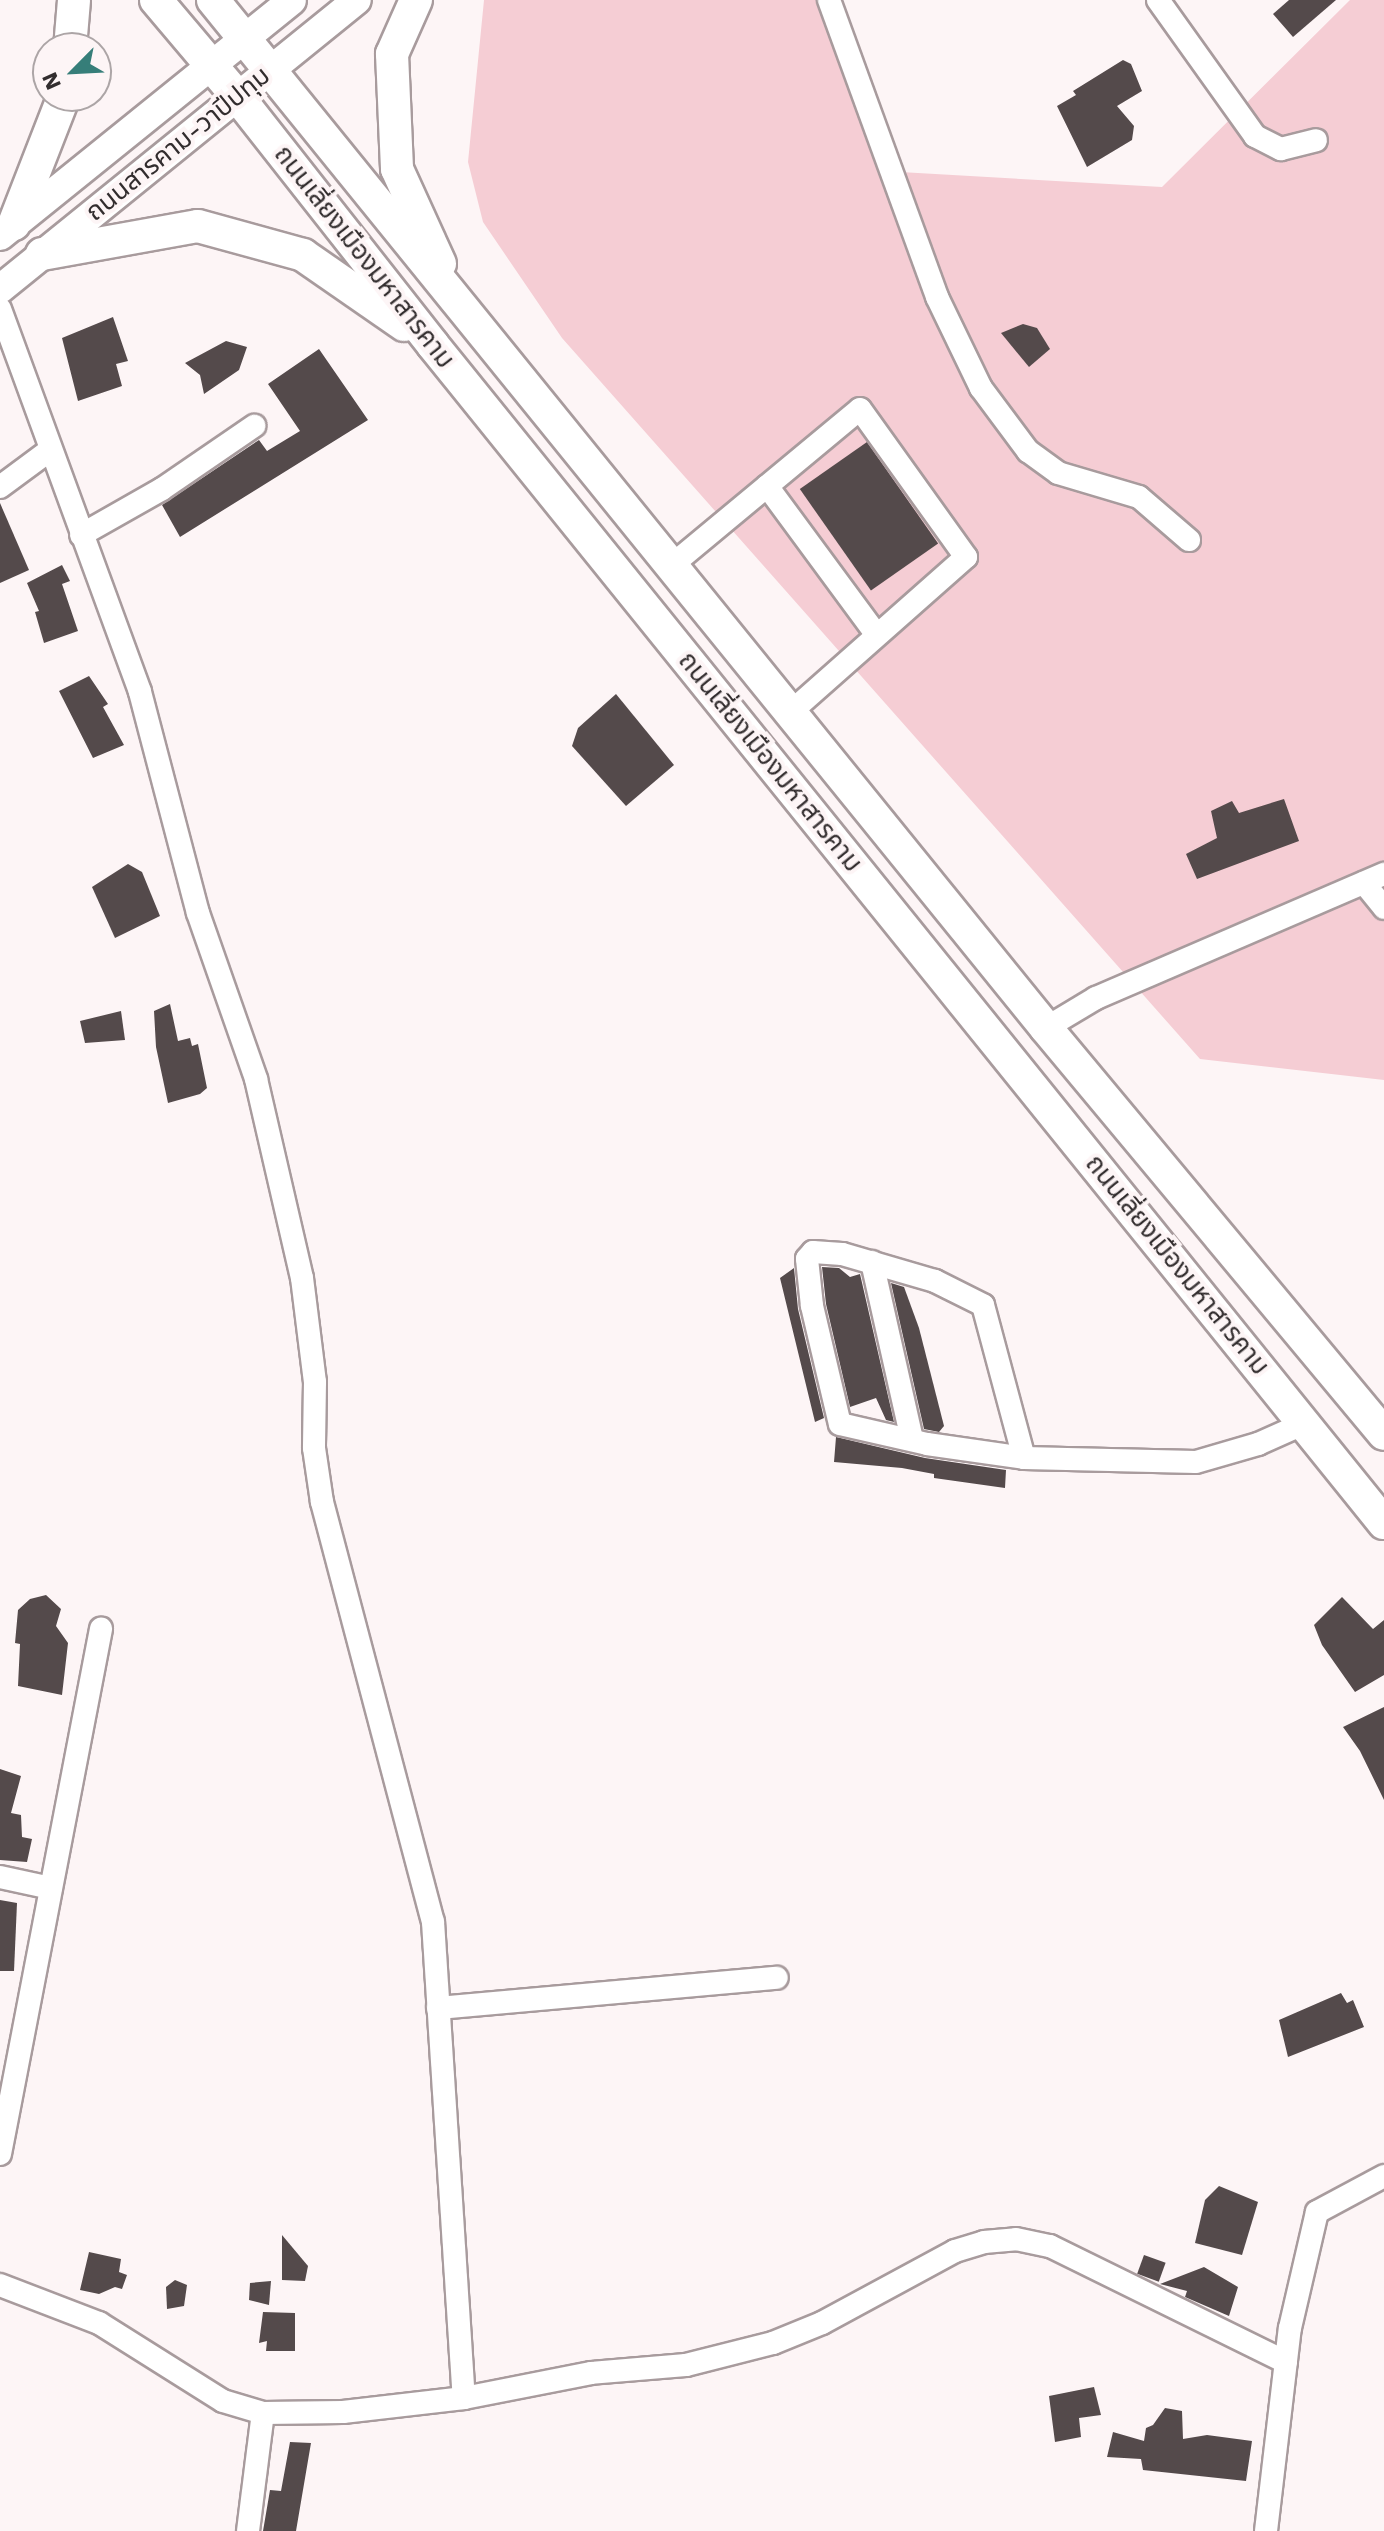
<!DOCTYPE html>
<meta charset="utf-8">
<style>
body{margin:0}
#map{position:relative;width:1384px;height:2531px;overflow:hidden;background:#fdf5f6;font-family:"Work Sans","Noto Sans Thai",sans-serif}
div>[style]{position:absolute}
.green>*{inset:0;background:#f5cdd4}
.building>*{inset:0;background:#544a4b;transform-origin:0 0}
.roads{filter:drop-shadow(2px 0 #a89b9d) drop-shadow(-2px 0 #a89b9d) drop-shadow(0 2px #a89b9d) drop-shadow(0 -2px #a89b9d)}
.minor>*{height:22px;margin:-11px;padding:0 11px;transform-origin:11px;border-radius:11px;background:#fff}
.major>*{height:28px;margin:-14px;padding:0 14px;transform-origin:14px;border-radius:14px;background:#fff}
.highway>*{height:32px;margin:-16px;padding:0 16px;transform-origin:16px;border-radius:16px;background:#fff}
span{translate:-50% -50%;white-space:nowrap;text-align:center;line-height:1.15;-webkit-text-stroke:8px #fdf5f6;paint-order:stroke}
.street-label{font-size:26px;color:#322d2e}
.north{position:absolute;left:32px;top:32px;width:80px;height:80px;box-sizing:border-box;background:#fdf5f6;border:2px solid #aca5a6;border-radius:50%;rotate:246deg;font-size:22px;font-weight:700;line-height:32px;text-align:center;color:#322d2e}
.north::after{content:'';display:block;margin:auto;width:28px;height:36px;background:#367e79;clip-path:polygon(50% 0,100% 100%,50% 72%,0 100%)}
</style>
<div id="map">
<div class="green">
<div style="clip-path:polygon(484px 0,817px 0,883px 171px,1162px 187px,1350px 0,1384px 0,1384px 1080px,1200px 1059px,562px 338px,483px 222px,468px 162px)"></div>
</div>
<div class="building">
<div style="clip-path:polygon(1289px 0,1336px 0,1293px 37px,1273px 14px)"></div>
<div style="clip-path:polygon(1123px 60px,1131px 64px,1142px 91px,1117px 106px,1134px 126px,1132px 140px,1087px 167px,1057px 106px,1076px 95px,1073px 91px)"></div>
<div style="clip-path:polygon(113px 317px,128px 361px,116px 364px,122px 386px,78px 401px,62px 338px)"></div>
<div style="clip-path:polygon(1023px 324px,1037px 328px,1050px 349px,1029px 367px,1001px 333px)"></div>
<div style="clip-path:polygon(226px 341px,247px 347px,239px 370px,204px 394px,200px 375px,185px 363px)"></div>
<div style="clip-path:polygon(319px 349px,368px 420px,180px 537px,162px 505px,259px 440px,267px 451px,300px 431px,268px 384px)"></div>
<div style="left:867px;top:442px;width:124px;height:82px;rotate:55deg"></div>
<div style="clip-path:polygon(0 503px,29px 570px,0 583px)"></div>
<div style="clip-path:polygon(62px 565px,70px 581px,62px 584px,78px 631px,44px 643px,35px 612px,39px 611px,27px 583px)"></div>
<div style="clip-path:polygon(89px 676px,108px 704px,103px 707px,124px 745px,93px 758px,59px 691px)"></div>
<div style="clip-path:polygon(616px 694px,674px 765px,626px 806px,572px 746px,578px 728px)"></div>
<div style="clip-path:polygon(1284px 799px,1299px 841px,1197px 879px,1186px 854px,1217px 838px,1211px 811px,1232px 801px,1239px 813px)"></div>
<div style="clip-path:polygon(128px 864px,142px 872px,160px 916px,115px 938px,92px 887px)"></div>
<div style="clip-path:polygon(170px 1004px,178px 1041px,190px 1038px,192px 1046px,198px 1044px,207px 1088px,200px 1094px,168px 1103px,156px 1047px,154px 1011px)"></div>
<div style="clip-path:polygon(121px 1011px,125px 1040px,85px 1043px,80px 1021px)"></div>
<div style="clip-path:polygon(822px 1267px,839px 1268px,850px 1277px,860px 1274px,894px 1422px,886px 1420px,876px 1398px,850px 1407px,826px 1304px)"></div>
<div style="clip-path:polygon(794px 1268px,798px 1309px,824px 1418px,815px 1422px,780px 1278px)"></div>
<div style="clip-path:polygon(891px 1283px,904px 1287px,919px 1328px,944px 1426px,939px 1432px,924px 1429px)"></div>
<div style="clip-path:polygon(836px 1437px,925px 1458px,1006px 1470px,1005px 1488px,934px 1478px,934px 1474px,902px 1468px,834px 1462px)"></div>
<div style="clip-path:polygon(46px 1595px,61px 1609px,56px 1626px,68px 1643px,62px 1695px,18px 1686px,20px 1644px,15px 1643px,18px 1610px,30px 1599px)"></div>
<div style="clip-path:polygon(1342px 1597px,1373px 1629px,1384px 1620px,1384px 1675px,1355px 1692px,1322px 1645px,1314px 1625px)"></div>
<div style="clip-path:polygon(1384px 1707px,1384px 1800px,1360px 1751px,1343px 1727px)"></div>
<div style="clip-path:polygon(0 1769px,21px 1776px,11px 1813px,21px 1815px,22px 1837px,32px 1839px,27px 1862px,0 1860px)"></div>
<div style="clip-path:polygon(0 1900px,17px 1903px,14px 1971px,0 1971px)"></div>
<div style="clip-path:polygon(1341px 1993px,1347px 2003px,1353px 2000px,1364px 2027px,1288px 2057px,1279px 2020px)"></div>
<div style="clip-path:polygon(1219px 2186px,1258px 2202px,1242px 2255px,1195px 2243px,1205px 2200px)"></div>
<div style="clip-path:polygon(282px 2235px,308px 2266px,305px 2281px,282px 2280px)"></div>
<div style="clip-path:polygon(89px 2252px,121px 2259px,119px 2272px,127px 2275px,122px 2289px,115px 2287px,99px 2294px,80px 2290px)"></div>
<div style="left:1144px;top:2255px;width:23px;height:20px;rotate:20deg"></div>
<div style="clip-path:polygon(1204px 2267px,1238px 2287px,1229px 2316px,1185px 2297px,1187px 2291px,1160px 2284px)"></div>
<div style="clip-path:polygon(175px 2280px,187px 2285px,184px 2306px,167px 2309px,166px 2287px)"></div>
<div style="clip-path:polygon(271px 2281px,269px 2305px,249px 2300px,250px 2283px)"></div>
<div style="clip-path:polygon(263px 2312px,295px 2313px,295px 2351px,266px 2351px,267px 2341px,259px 2343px)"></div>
<div style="clip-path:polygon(1094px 2387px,1101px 2415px,1079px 2418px,1081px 2437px,1055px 2442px,1049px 2396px)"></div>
<div style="clip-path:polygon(1165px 2408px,1182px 2411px,1183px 2439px,1207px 2435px,1252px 2441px,1246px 2481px,1143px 2470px,1141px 2459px,1107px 2457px,1113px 2432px,1144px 2441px,1146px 2428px,1153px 2425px)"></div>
<div style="clip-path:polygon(290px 2442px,311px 2443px,296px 2531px,263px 2531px,270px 2490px,281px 2491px)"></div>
</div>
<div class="roads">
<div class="minor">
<div style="left:829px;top:0;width:316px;rotate:70deg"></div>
<div style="left:937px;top:297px;width:101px;rotate:64.2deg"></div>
<div style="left:981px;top:388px;width:79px;rotate:53.3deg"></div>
<div style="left:1028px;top:451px;width:37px;rotate:36deg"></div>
<div style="left:1058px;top:473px;width:84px;rotate:16.5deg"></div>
<div style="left:1139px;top:497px;width:66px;rotate:40.7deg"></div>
<div style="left:1158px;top:0;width:167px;rotate:54.5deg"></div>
<div style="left:1255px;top:136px;width:29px;rotate:27deg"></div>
<div style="left:1281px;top:149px;width:36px;rotate:-14deg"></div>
<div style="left:0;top:309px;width:408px;rotate:69.9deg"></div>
<div style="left:140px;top:692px;width:228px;rotate:75.3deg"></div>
<div style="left:198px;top:913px;width:176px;rotate:70.7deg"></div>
<div style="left:256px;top:1079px;width:204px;rotate:77deg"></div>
<div style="left:302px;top:1278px;width:105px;rotate:82.9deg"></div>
<div style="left:315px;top:1382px;width:66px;rotate:90.9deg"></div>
<div style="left:314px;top:1448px;width:55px;rotate:81.6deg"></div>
<div style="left:322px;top:1502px;width:434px;rotate:75.2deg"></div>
<div style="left:433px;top:1922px;width:477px;rotate:86.3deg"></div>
<div style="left:767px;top:486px;width:185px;rotate:53.6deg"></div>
<div style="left:0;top:487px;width:62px;rotate:-36.5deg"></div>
<div style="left:81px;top:535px;width:93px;rotate:-29.6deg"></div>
<div style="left:162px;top:489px;width:112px;rotate:-34.4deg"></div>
<div style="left:672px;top:565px;width:244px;rotate:-39.7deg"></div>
<div style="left:860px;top:409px;width:182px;rotate:54.4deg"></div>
<div style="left:966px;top:557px;width:234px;rotate:138.5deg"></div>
<div style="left:1364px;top:883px;width:32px;rotate:51deg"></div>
<div style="left:1046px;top:1028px;width:58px;rotate:-31deg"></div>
<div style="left:1096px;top:998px;width:314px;rotate:-23.3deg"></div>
<div style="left:872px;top:1262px;width:182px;rotate:77.3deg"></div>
<div style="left:1024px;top:1458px;width:158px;rotate:-105deg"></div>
<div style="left:983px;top:1305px;width:54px;rotate:-153.4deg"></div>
<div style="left:935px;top:1281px;width:97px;rotate:-163.8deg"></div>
<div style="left:842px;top:1254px;width:29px;rotate:-176deg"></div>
<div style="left:813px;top:1252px;width:9px;rotate:131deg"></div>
<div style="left:807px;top:1259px;width:47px;rotate:83.9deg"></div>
<div style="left:812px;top:1306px;width:121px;rotate:76.7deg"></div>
<div style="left:840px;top:1424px;width:89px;rotate:12.9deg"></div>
<div style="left:927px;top:1444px;width:98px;rotate:8.2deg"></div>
<div style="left:1024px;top:1458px;width:172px;rotate:1.3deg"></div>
<div style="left:1196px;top:1462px;width:65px;rotate:-16.2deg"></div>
<div style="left:1258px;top:1444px;width:51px;rotate:-24.1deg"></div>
<div style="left:0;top:1877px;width:52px;rotate:12.2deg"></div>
<div style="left:438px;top:2008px;width:340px;rotate:-5.1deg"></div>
<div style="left:0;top:2154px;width:535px;rotate:-79.11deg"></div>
<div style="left:0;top:2285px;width:106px;rotate:21deg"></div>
<div style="left:99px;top:2323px;width:146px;rotate:32.2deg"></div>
<div style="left:223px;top:2401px;width:42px;rotate:16.7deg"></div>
<div style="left:263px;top:2413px;width:80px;rotate:-0.7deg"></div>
<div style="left:343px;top:2412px;width:122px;rotate:-6.6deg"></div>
<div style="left:464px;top:2398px;width:129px;rotate:-11.1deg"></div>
<div style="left:591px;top:2373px;width:95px;rotate:-4.8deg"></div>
<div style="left:686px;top:2365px;width:90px;rotate:-14.2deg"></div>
<div style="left:773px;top:2343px;width:53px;rotate:-22.2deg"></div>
<div style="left:822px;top:2323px;width:151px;rotate:-28.4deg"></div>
<div style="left:955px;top:2251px;width:30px;rotate:-17deg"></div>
<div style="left:984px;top:2242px;width:32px;rotate:-5deg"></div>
<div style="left:1016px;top:2239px;width:35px;rotate:12deg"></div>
<div style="left:1050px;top:2246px;width:263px;rotate:26.2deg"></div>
<div style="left:248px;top:2531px;width:119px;rotate:-82.8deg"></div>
<div style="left:1266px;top:2531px;width:204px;rotate:-83.3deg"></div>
<div style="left:1290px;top:2328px;width:119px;rotate:-76.9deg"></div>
<div style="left:1317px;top:2212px;width:76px;rotate:-28.2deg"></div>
</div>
<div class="major">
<div style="left:0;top:236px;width:375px;rotate:-38.9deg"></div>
<div style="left:0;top:289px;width:459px;rotate:-39deg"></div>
</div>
<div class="highway">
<div style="left:156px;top:0;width:127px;rotate:49.8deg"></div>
<div style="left:238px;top:97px;width:315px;rotate:51.8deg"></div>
<div style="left:433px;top:345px;width:1514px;rotate:51.09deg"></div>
<div style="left:213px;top:0;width:1323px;rotate:50.98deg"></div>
<div style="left:1046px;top:1028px;width:528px;rotate:50.22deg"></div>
<div style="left:416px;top:0;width:59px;rotate:114deg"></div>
<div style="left:392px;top:54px;width:115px;rotate:87.5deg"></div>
<div style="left:397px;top:169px;width:104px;rotate:65.6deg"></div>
<div style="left:70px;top:48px;width:48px;rotate:-85.2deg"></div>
<div style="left:14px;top:224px;width:137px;rotate:-68.7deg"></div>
<div style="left:42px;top:254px;width:158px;rotate:-10.2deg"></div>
<div style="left:198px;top:226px;width:109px;rotate:15.4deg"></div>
<div style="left:303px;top:255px;width:123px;rotate:34.7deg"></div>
</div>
</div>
<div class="street-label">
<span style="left:178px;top:144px;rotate:-39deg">ถนนสารคาม-วาปีปทุม</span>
<span style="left:364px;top:257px;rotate:52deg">ถนนเลี่ยงเมืองมหาสารคาม</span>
<span style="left:770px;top:762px;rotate:51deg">ถนนเลี่ยงเมืองมหาสารคาม</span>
<span style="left:1177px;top:1265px;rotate:51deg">ถนนเลี่ยงเมืองมหาสารคาม</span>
</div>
<div class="north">N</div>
</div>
